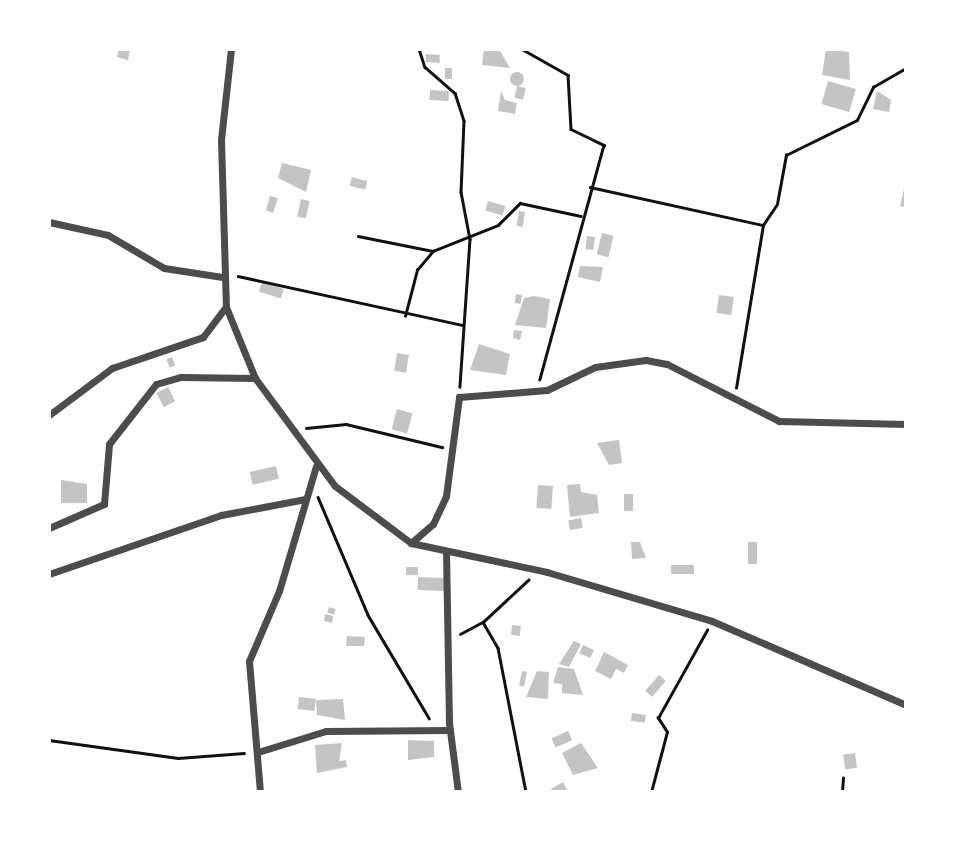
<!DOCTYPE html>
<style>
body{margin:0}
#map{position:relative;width:955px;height:841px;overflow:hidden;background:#fff;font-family:Literata,serif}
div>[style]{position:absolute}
.building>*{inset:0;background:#c4c4c4;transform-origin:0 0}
.round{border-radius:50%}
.path>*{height:2.5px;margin:-1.25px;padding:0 1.25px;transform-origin:1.25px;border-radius:1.25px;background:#111}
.minor>*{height:7px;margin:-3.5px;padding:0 3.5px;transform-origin:3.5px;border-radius:3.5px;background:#4c4c4c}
span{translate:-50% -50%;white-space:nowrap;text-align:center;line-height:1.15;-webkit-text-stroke:6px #fff;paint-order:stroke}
.frame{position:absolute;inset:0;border:51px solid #fff;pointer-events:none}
</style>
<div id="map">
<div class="building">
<div style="clip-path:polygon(119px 49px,130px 49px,128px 60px,117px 57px)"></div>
<div style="clip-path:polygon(484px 49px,499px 49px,510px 68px,482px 65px)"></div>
<div style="clip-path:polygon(826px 49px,849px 52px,850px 80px,822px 75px)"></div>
<div style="left:426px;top:54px;width:14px;height:8px;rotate:4deg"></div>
<div style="left:445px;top:68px;width:7px;height:11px"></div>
<div class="round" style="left:510px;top:72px;width:14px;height:14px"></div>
<div style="left:828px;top:81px;width:29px;height:24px;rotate:16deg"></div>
<div style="left:517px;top:86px;width:9px;height:12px;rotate:13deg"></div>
<div style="left:430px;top:90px;width:19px;height:10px;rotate:3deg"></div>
<div style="clip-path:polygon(501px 91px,505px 100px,517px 103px,515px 114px,498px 111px)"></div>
<div style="clip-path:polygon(877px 91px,891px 100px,889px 112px,873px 109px)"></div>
<div style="clip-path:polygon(282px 163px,311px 170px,306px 192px,278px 178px)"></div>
<div style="left:352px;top:177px;width:16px;height:9px;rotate:15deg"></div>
<div style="clip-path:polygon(905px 185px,906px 185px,906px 207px,900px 206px)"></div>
<div style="clip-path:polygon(270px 196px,278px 198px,273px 213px,266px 210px)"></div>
<div style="left:301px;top:199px;width:9px;height:18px;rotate:13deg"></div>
<div style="left:488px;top:201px;width:18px;height:10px;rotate:16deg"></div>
<div style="left:519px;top:211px;width:6px;height:15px;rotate:9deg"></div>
<div style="left:602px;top:233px;width:12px;height:22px;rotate:14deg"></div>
<div style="left:587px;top:236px;width:8px;height:13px;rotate:7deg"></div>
<div style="clip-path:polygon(580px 266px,603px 267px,600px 282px,578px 277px)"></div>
<div style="left:262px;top:282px;width:23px;height:10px;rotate:18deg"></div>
<div style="left:516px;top:294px;width:6px;height:9px;rotate:9deg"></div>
<div style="left:719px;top:295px;width:15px;height:18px;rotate:8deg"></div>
<div style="clip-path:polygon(534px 296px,550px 299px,546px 328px,515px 325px,524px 298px)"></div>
<div style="clip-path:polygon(514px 330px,522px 331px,520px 340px,513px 338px)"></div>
<div style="clip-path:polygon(479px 344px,510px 354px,506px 375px,470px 370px)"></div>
<div style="left:397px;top:353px;width:12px;height:18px;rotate:9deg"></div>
<div style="left:172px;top:357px;width:9px;height:6px;rotate:69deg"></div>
<div style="left:168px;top:387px;width:16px;height:13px;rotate:63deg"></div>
<div style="left:397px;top:409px;width:16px;height:21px;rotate:15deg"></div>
<div style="clip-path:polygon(619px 440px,622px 463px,609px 465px,597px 443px)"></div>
<div style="left:276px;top:466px;width:13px;height:27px;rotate:77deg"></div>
<div style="clip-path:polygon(61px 480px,87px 484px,87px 503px,61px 503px)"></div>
<div style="clip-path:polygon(580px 484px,581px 492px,597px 495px,599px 513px,570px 517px,567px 485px)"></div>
<div style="left:538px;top:485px;width:15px;height:23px;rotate:4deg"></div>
<div style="left:624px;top:494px;width:9px;height:17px"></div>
<div style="left:581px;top:518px;width:10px;height:13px;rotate:79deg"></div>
<div style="clip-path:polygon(631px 542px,640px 542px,646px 558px,632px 559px)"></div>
<div style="left:748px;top:542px;width:9px;height:22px"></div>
<div style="left:694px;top:565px;width:9px;height:23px;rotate:90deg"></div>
<div style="left:406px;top:567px;width:12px;height:8px"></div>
<div style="left:418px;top:577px;width:27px;height:13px;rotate:2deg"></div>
<div style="left:329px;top:607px;width:7px;height:6px;rotate:16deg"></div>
<div style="clip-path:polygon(325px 614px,333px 616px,332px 623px,324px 621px)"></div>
<div style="left:512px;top:625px;width:9px;height:10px;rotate:6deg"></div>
<div style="clip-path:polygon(347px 636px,365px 637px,364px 646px,346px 646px)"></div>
<div style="clip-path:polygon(574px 641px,581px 644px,569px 667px,559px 664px)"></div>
<div style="left:583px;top:645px;width:12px;height:9px;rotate:24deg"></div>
<div style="clip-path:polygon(604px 652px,628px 665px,624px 673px,616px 669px,611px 679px,595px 671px)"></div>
<div style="clip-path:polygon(558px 667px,574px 669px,583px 695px,562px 693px,562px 684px,553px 683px)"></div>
<div style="left:522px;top:671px;width:5px;height:15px;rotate:11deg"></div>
<div style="clip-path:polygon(537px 671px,549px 672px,548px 699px,526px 697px)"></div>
<div style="left:659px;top:675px;width:9px;height:21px;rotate:41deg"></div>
<div style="left:299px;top:697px;width:17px;height:12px;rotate:7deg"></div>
<div style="clip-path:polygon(343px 699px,345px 720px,317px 715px,316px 700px)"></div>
<div style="left:632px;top:713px;width:14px;height:8px;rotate:8deg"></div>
<div style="left:568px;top:731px;width:10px;height:18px;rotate:66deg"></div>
<div style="clip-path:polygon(408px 740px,434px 741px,434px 757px,408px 760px)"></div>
<div style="clip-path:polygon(342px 743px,339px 761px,346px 760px,347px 767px,317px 773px,315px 745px)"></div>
<div style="clip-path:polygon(581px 743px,598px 768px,573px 775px,562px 753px)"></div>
<div style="left:855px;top:753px;width:15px;height:12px;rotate:82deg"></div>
<div style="clip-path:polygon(563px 782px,567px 790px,552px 792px,551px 789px)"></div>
</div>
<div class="path">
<div style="left:419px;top:49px;width:19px;rotate:72deg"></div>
<div style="left:425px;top:67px;width:40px;rotate:41deg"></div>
<div style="left:455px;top:93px;width:29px;rotate:72deg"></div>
<div style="left:464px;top:121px;width:71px;rotate:92.4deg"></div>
<div style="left:461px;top:192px;width:48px;rotate:79.2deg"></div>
<div style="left:470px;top:239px;width:148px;rotate:93.9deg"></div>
<div style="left:522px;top:49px;width:53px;rotate:29.5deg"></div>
<div style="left:568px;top:75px;width:54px;rotate:86.8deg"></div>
<div style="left:571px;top:129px;width:37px;rotate:26deg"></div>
<div style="left:604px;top:145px;width:243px;rotate:105.3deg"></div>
<div style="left:590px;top:187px;width:177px;rotate:12.4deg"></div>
<div style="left:358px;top:236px;width:76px;rotate:11.3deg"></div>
<div style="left:433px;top:251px;width:70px;rotate:-21.8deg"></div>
<div style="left:498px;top:225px;width:31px;rotate:-45deg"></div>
<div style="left:520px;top:203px;width:62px;rotate:12deg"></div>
<div style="left:238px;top:276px;width:230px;rotate:12.3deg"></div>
<div style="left:405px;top:316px;width:48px;rotate:-75.4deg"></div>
<div style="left:417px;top:270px;width:25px;rotate:-50deg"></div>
<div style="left:736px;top:388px;width:165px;rotate:-80.6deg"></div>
<div style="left:763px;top:225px;width:25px;rotate:-56deg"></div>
<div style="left:777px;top:204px;width:50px;rotate:-79.6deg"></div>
<div style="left:786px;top:155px;width:79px;rotate:-26.2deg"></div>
<div style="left:857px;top:120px;width:37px;rotate:-64deg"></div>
<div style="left:873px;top:87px;width:38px;rotate:-30deg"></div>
<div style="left:306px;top:428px;width:40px;rotate:-5.7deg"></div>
<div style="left:346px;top:424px;width:99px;rotate:13.5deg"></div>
<div style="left:318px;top:497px;width:128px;rotate:67deg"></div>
<div style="left:368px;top:615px;width:120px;rotate:59.4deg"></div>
<div style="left:483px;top:622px;width:30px;rotate:60deg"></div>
<div style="left:498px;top:648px;width:147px;rotate:79deg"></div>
<div style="left:460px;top:634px;width:26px;rotate:-28deg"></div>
<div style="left:483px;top:622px;width:62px;rotate:-43deg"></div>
<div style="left:49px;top:740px;width:130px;rotate:7.9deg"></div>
<div style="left:178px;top:758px;width:66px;rotate:-4.3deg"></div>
<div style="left:651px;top:792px;width:62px;rotate:-75.1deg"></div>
<div style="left:667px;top:732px;width:17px;rotate:-123deg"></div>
<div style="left:658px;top:718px;width:101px;rotate:-60.9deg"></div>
<div style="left:842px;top:792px;width:14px;rotate:-86deg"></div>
</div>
<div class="minor">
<div style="left:231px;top:49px;width:92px;rotate:96.3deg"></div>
<div style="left:221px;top:140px;width:167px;rotate:88.3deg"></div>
<div style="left:226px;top:307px;width:77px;rotate:67.8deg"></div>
<div style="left:255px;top:378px;width:134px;rotate:53.5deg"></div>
<div style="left:335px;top:486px;width:95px;rotate:36.9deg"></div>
<div style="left:411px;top:543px;width:139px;rotate:12deg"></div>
<div style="left:547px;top:572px;width:172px;rotate:16.5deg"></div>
<div style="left:712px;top:621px;width:211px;rotate:23.4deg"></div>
<div style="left:49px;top:222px;width:60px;rotate:12.4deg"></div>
<div style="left:108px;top:235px;width:65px;rotate:30.5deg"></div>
<div style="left:164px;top:268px;width:59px;rotate:8.8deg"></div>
<div style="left:49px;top:415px;width:79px;rotate:-36.7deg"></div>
<div style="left:112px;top:368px;width:96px;rotate:-18.8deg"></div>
<div style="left:203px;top:337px;width:38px;rotate:-53deg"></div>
<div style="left:49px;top:528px;width:60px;rotate:-23.6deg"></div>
<div style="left:104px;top:504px;width:60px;rotate:-85.2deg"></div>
<div style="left:109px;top:444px;width:76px;rotate:-51.9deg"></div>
<div style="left:156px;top:384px;width:26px;rotate:-16deg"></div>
<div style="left:181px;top:377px;width:74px;rotate:0.8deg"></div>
<div style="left:411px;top:543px;width:29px;rotate:-41deg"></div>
<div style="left:433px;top:524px;width:31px;rotate:-65deg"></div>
<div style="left:446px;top:496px;width:100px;rotate:-82.5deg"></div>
<div style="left:459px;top:397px;width:88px;rotate:-4.5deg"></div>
<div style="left:547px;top:390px;width:53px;rotate:-25.6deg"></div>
<div style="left:595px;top:367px;width:51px;rotate:-7.8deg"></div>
<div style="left:646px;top:360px;width:21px;rotate:11deg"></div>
<div style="left:667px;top:364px;width:126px;rotate:27deg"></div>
<div style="left:779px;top:421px;width:127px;rotate:1.4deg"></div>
<div style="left:446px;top:551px;width:172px;rotate:89deg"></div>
<div style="left:449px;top:723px;width:70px;rotate:82.6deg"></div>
<div style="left:49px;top:574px;width:182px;rotate:-18.9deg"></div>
<div style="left:221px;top:515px;width:86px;rotate:-10.7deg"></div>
<div style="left:258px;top:752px;width:71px;rotate:-17.2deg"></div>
<div style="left:326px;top:731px;width:124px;rotate:-0.5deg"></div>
<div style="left:260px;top:792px;width:131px;rotate:-94.8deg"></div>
<div style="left:249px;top:661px;width:76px;rotate:-66.8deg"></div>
<div style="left:279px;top:591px;width:130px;rotate:-73.5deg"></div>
</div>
<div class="frame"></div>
</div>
